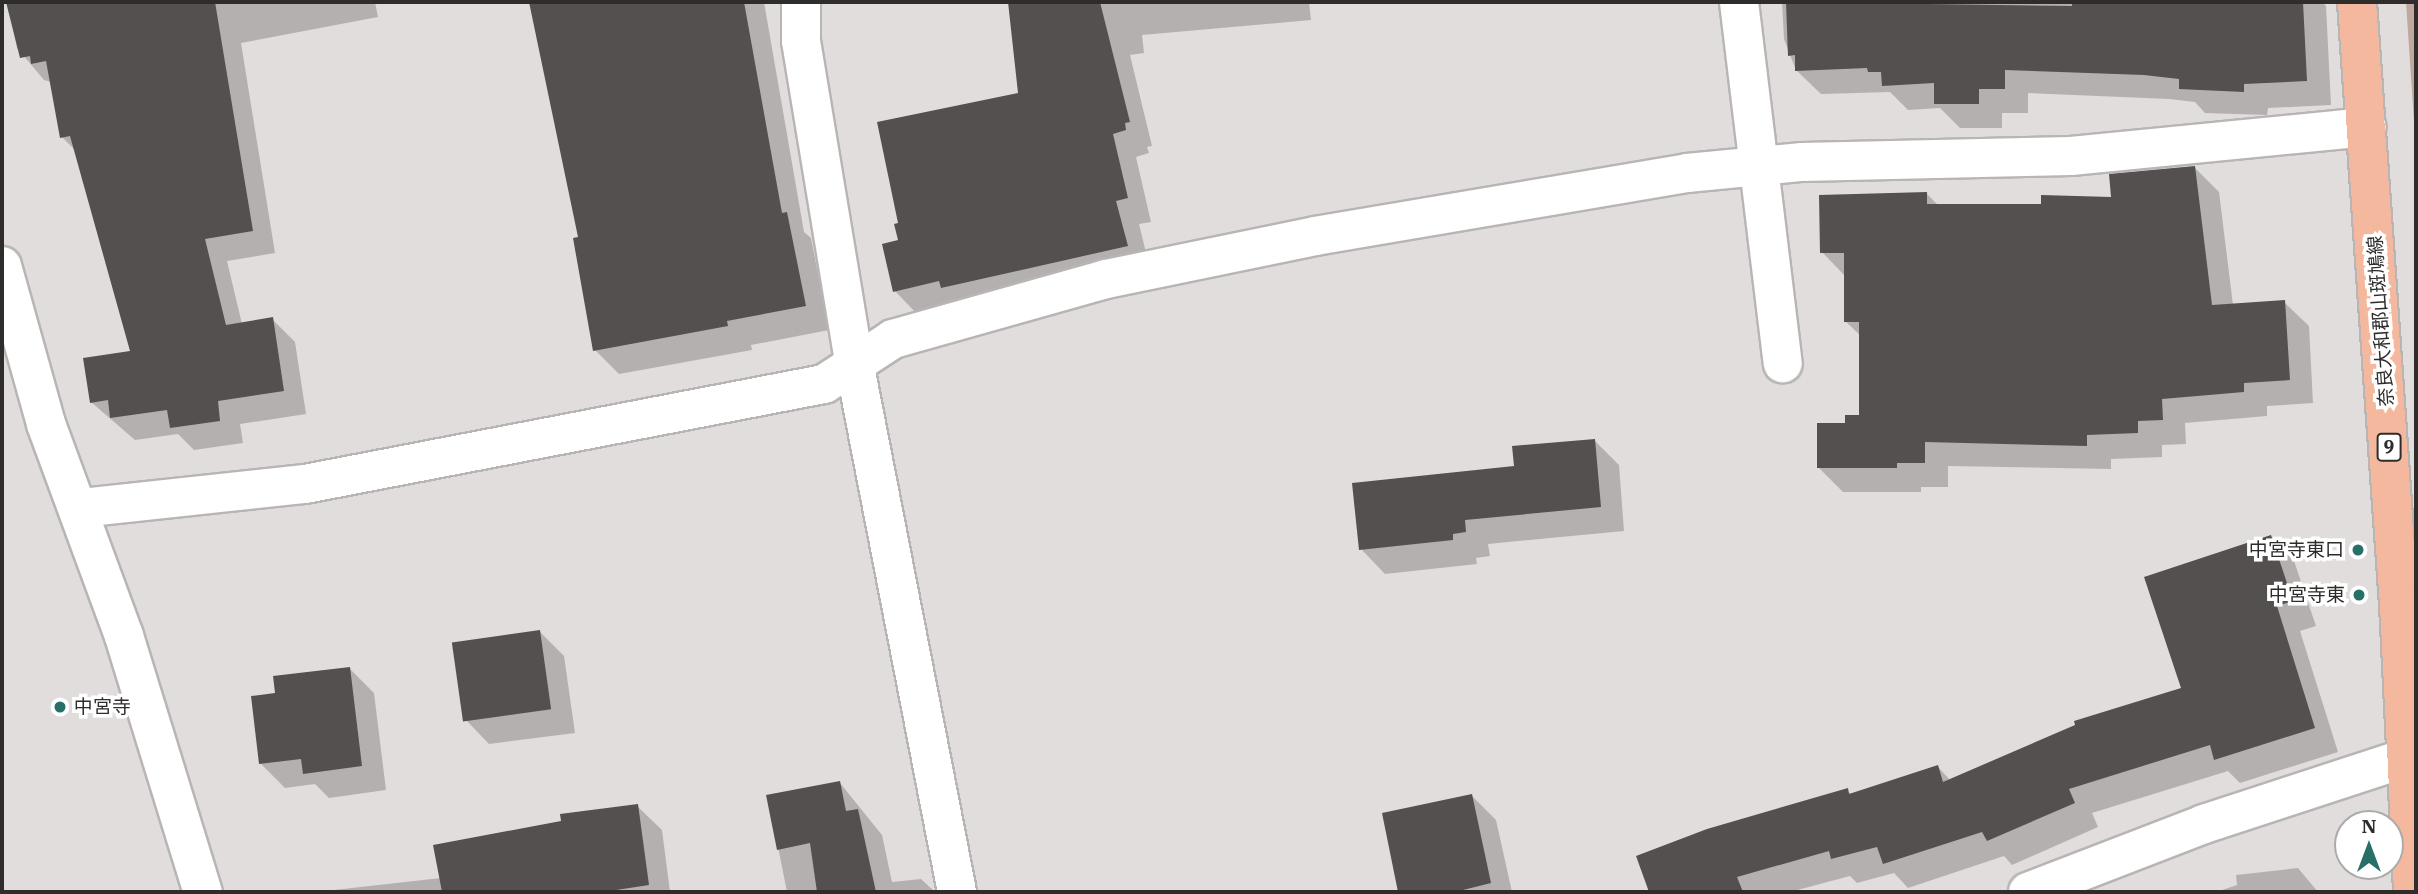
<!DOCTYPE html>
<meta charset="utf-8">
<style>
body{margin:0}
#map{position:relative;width:2418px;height:894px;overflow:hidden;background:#e1dddc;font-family:"IBM Plex Serif","Noto Sans JP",serif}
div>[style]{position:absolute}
.green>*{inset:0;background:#c0a89e}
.shadow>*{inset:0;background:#0003}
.building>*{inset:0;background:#53504f;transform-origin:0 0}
.roads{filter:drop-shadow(2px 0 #b9b5b4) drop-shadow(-2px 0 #b9b5b4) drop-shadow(0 2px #b9b5b4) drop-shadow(0 -2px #b9b5b4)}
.minor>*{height:38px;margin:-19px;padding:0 19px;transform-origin:19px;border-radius:19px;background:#fff}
.primary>*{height:38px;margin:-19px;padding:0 19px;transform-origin:19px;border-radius:19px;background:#f4b89e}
.dots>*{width:19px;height:19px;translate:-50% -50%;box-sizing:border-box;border:4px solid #fff;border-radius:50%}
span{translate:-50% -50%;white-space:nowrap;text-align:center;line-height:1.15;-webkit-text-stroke:7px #fff;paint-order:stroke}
.shield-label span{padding:2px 5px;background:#fff;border:2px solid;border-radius:5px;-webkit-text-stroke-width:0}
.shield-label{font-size:18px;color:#2e2d2c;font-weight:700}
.street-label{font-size:19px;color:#2e2d2c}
.poi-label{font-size:19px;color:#2e2d2c}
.right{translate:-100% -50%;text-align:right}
.left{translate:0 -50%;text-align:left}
.frame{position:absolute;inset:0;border:4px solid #2e2d2c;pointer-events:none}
.north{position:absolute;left:2334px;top:810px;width:70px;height:70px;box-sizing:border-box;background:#fff;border:2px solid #ababab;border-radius:50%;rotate:0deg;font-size:19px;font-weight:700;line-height:28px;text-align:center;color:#2e2d2c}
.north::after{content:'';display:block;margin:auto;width:24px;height:32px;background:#276f67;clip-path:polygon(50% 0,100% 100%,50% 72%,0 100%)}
</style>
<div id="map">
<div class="green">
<div style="clip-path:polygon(2406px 2px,2416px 2px,2416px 152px)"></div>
</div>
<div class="shadow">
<div style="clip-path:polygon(8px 2px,375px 2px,378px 17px,241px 43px,275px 253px,227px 261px,242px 324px,272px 319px,295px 342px,306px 414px,240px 424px,243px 443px,194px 450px,178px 434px,135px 440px,91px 402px,132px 353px,77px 152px,62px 137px,51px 82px,44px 80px,17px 48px)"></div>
<div style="clip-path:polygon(530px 2px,764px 2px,804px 232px,811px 238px,829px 330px,751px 345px,752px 350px,619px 374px,595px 350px,580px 238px)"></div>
<div style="clip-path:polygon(1010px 2px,1309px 2px,1311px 20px,1142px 35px,1144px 53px,1130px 55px,1152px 146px,1147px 147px,1149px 153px,1136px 157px,1151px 222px,1139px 224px,1150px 269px,918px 315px,895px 291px,900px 242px,1019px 95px)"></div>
<div style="clip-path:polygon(1782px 2px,2322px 2px,2326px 6px,2331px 105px,2268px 108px,2267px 115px,2205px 113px,2195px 102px,2169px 99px,2028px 93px,2028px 113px,2002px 113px,2002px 128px,1960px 128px,1940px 108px,1908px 110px,1890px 92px,1821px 94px,1796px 70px,1790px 55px,1784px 39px)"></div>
<div style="clip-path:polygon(2195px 168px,2219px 192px,2233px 305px,2284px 302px,2309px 326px,2313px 403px,2267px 406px,2267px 416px,2185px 423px,2186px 444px,2162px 445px,2162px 457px,2111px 459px,2111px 469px,1948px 466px,1948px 487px,1921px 487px,1921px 492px,1843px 492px,1818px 467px,1847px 425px,1861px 417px,1861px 336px,1845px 321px,1845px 276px,1822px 252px,1926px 193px,1939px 206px,2043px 206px,2113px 199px)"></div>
<div style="clip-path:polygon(1595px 441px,1619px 465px,1624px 531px,1488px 544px,1490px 556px,1476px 558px,1477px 564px,1385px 574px,1361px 549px,1516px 468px)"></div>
<div style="clip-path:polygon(2270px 537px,2294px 561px,2316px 626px,2300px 631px,2338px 752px,2240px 783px,2228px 771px,2092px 813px,2098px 827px,2012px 865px,2004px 856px,1908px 888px,1894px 873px,1857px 883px,1850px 876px,1790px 892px,1651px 892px,1638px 857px,1847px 790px,1852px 795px,1938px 767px,1951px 781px,2183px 689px)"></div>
<div style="clip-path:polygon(540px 632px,564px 656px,575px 733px,489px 744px,465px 719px)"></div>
<div style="clip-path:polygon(349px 668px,374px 693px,386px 790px,329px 798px,315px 784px,285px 788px,261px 764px,277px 695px)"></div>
<div style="clip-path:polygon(840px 783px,882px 835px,892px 882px,921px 879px,935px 892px,787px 892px,768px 797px)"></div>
<div style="clip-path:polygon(1472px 796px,1496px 820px,1512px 892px,1400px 892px,1384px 815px)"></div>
<div style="clip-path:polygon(637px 806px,662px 830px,670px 892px,316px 892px,441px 878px)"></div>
<div style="clip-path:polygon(2298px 868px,2318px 892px,2216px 892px,2237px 885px,2236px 875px)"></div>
</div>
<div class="building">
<div style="clip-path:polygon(6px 2px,215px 2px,253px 231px,205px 239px,226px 325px,273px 317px,284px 391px,218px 401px,220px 421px,170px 428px,167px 410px,110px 418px,108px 400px,90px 403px,83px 358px,130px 351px,70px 136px,60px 138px,46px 61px,31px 64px,30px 56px,20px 58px)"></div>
<div style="clip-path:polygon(529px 2px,744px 2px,782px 213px,787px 212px,806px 306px,727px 321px,728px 326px,593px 351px,573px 238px,578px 237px)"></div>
<div style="clip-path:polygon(1008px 2px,1100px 2px,1130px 122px,1125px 123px,1126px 130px,1113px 134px,1128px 198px,1116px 201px,1128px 246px,941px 288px,939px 281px,893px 292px,882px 244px,898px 240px,894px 224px,898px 223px,877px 122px,1018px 93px)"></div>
<div style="clip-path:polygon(1786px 2px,2072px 6px,2072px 2px,2303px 2px,2307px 81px,2244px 84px,2244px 92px,2179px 89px,2179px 79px,2144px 75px,2005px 70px,2005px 89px,1979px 89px,1979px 104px,1934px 104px,1934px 83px,1882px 86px,1881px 72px,1868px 72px,1867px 68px,1795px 71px,1795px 55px,1788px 56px)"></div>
<div style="clip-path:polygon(2195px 166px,2212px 305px,2285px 300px,2290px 380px,2244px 383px,2244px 392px,2162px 399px,2163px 420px,2138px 421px,2138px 433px,2087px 435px,2087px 446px,1925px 442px,1925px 463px,1897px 463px,1897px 468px,1817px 468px,1817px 423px,1845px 423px,1845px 415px,1859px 415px,1859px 322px,1844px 322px,1844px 253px,1820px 253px,1819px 195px,1927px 192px,1927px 204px,2041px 204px,2041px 195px,2111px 197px,2109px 174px)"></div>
<div style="clip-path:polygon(1595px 439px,1601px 507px,1465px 520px,1466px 532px,1453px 534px,1453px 540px,1359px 550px,1352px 483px,1514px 466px,1512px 446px)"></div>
<div style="clip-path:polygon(2271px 535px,2293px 601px,2277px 606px,2315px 728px,2214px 760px,2210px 745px,2069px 789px,2075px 803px,1987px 841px,1982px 832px,1883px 864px,1877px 847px,1831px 859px,1829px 851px,1737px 877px,1743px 892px,1649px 892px,1636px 856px,1707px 829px,1848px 788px,1849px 794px,1938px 765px,1943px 782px,2075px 725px,2074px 721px,2181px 688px,2144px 577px)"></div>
<div style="left:540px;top:630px;width:80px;height:89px;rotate:82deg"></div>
<div style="clip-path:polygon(350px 667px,362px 766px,303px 774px,301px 759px,259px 764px,251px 696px,275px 693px,273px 676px)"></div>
<div style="clip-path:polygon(840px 781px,846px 811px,858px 809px,876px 892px,817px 892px,810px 843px,777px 850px,766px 795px)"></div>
<div style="clip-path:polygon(1472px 794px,1491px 883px,1455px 892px,1398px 892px,1382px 813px)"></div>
<div style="clip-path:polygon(638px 804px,649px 885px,603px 892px,442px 892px,433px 845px,561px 821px,560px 814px)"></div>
</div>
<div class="roads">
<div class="minor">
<div style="left:801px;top:2px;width:39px;rotate:90deg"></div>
<div style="left:801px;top:41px;width:325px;rotate:80.6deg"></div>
<div style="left:854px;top:362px;width:540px;rotate:79deg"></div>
<div style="left:1739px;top:2px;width:364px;rotate:83.1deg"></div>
<div style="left:2px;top:266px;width:164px;rotate:74.4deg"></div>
<div style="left:46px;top:424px;width:226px;rotate:69.8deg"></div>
<div style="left:124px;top:636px;width:268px;rotate:72.9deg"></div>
<div style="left:80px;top:508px;width:226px;rotate:-6.1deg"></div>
<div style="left:305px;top:484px;width:529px;rotate:-10.91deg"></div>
<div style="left:824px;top:384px;width:82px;rotate:-33.1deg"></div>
<div style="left:893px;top:339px;width:221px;rotate:-15.7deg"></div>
<div style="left:1106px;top:279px;width:213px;rotate:-11.6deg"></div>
<div style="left:1315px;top:236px;width:377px;rotate:-9.6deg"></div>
<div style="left:1687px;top:173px;width:116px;rotate:-5.5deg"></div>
<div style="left:1802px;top:162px;width:269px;rotate:-1.3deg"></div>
<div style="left:2071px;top:156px;width:297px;rotate:-5.6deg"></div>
<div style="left:2028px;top:892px;width:189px;rotate:-21.1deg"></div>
<div style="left:2204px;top:824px;width:213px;rotate:-18.1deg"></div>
</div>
<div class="primary">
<div style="left:2357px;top:2px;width:603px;rotate:86.01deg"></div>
<div style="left:2399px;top:604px;width:288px;rotate:87.2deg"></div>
</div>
</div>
<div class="dots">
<div style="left:2358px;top:550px;background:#276f67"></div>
<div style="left:2359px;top:595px;background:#276f67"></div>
<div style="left:60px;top:707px;background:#276f67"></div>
</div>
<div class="shield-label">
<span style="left:2389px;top:447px">9</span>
</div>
<div class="street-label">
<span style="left:2381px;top:321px;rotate:-94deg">奈良大和郡山斑鳩線</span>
</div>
<div class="poi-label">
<span class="right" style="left:2344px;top:550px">中宮寺東口</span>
<span class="right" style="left:2345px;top:595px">中宮寺東</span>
<span class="left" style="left:74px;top:707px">中宮寺</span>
</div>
<div class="frame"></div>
<div class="north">N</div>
</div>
